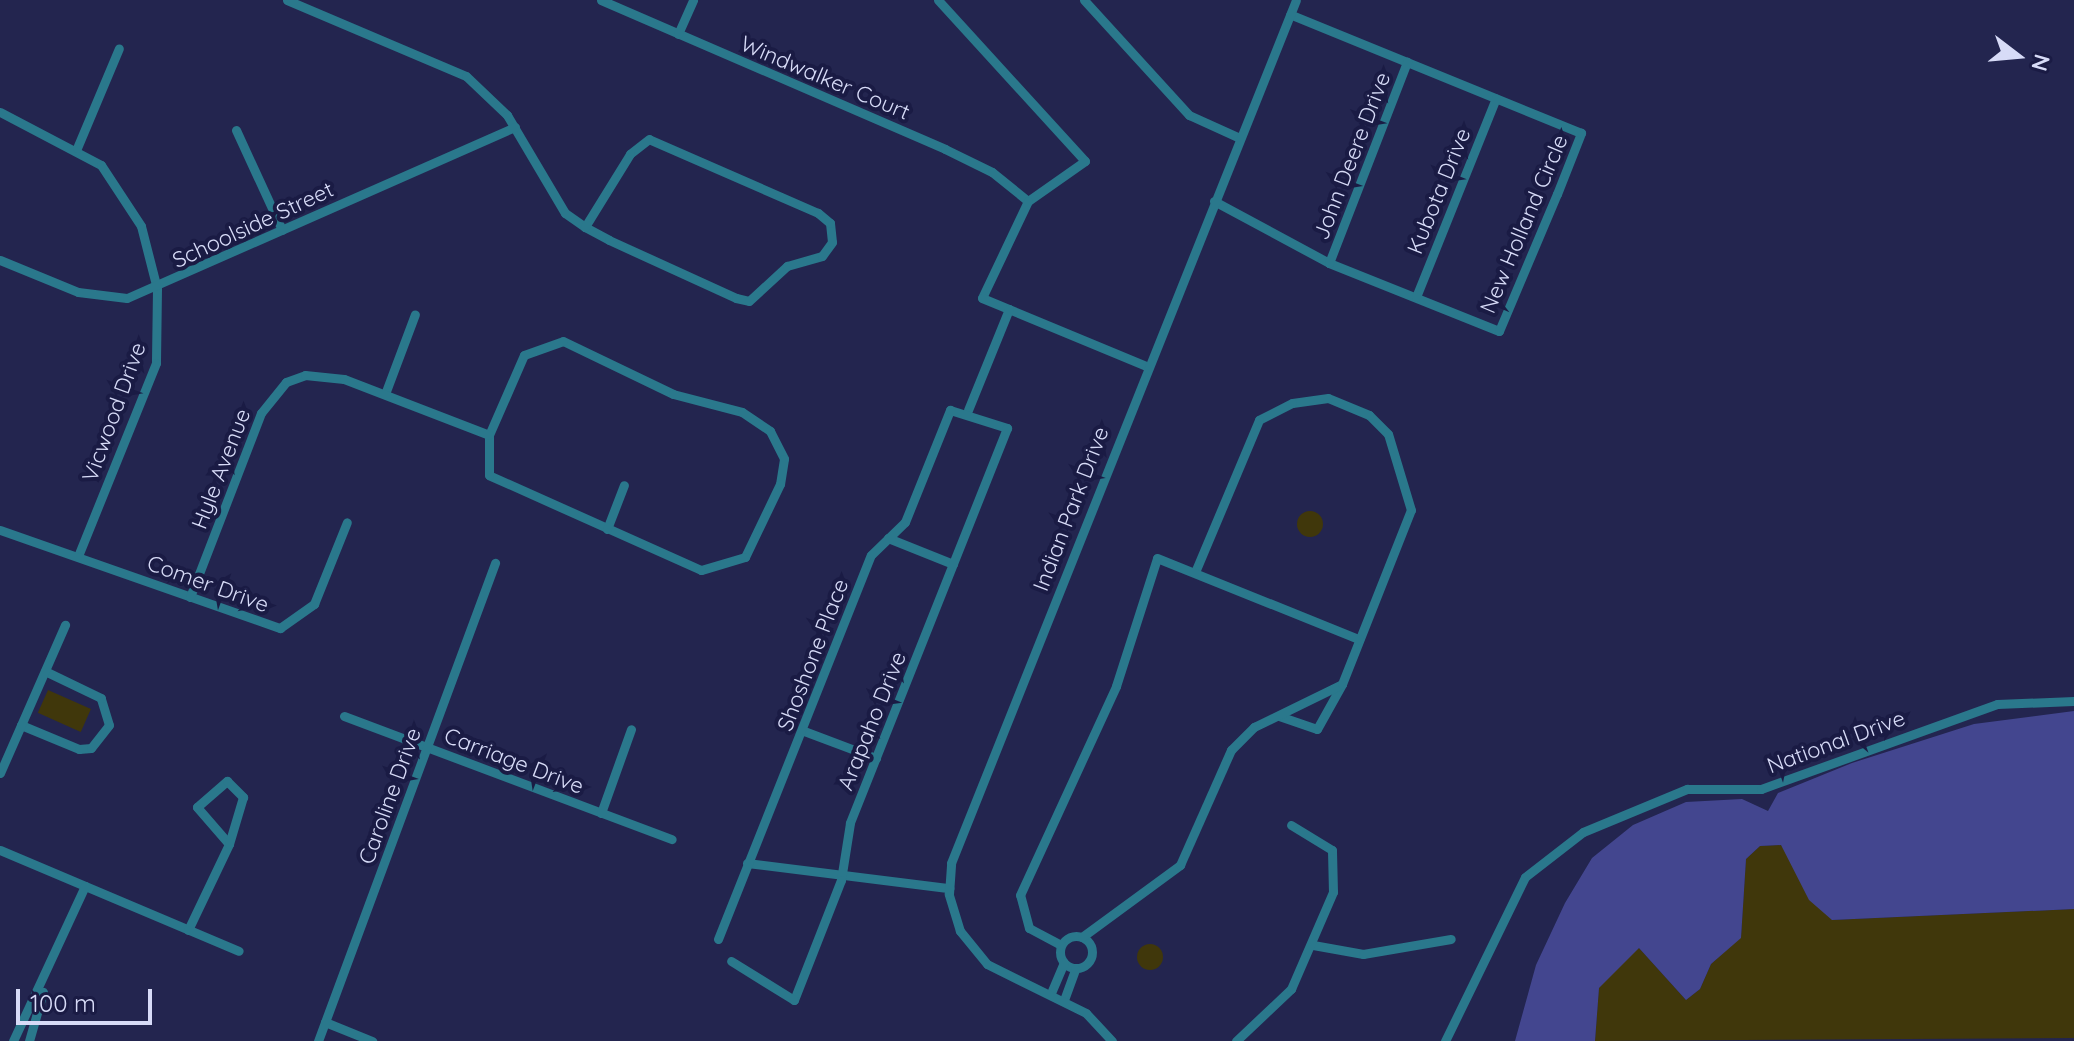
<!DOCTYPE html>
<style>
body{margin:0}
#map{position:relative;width:2074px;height:1041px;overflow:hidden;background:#23254f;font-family:Quicksand,sans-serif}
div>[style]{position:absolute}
.green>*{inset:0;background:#40370b;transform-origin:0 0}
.round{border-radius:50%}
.water>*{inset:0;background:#43468f}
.minor>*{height:9px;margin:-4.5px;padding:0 4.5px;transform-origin:4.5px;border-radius:4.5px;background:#2a788c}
.minor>.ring{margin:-4.5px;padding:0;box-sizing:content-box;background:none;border:9px solid #2a788c;border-radius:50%}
span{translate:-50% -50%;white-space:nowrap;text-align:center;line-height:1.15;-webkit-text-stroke:8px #1a1b44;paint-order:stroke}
.street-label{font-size:22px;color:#d7dbf7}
.north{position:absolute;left:1978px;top:16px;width:80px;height:80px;-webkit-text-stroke:6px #1a1b44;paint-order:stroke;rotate:106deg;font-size:22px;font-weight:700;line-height:32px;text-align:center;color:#d7dbf7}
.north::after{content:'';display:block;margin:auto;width:28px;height:36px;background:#d7dbf7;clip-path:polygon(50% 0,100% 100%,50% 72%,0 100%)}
.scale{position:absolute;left:16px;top:989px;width:136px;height:36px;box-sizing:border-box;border:4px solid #d7dbf7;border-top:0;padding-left:10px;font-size:24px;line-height:28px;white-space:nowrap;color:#d7dbf7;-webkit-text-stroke:6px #1a1b44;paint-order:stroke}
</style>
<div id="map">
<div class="green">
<div class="round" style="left:1297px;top:511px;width:26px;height:26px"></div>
<div style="left:48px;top:690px;width:47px;height:25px;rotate:24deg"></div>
<div style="clip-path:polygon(1781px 845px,1832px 920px,2074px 909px,2074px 1038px,1595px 1041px,1599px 988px,1624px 955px,1639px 948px,1686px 1000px,1700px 989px,1711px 964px,1741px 937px,1746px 859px,1760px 846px)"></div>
<div class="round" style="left:1137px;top:944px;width:26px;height:26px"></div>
</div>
<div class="water">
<div style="clip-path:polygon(2074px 711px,2074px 909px,1832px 920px,1809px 900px,1781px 845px,1760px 846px,1746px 859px,1741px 938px,1711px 964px,1700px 989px,1686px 1000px,1639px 948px,1599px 988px,1595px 1041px,1515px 1041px,1536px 965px,1565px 903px,1592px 858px,1633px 825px,1686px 802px,1742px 799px,1768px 811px,1778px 793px,1852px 763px,1974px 724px)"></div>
</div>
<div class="minor">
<div style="left:287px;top:0;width:194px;rotate:23deg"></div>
<div style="left:466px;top:76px;width:57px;rotate:43.6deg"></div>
<div style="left:507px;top:115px;width:114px;rotate:59.4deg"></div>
<div style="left:565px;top:213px;width:24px;rotate:35deg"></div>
<div style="left:585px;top:227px;width:27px;rotate:28deg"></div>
<div style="left:609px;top:240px;width:140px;rotate:24.5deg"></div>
<div style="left:736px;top:298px;width:13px;rotate:13deg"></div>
<div style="left:749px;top:301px;width:52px;rotate:-42.6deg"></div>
<div style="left:787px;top:266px;width:36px;rotate:-16deg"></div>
<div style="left:822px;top:256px;width:17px;rotate:-54deg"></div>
<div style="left:832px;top:242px;width:19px;rotate:-96deg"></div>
<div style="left:830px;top:223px;width:16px;rotate:-140deg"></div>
<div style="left:818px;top:213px;width:184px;rotate:-156.4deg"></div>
<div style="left:649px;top:139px;width:24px;rotate:142deg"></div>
<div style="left:630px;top:154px;width:86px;rotate:121.7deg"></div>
<div style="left:601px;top:0;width:375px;rotate:23.4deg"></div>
<div style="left:945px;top:149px;width:52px;rotate:26.1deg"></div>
<div style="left:992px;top:172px;width:46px;rotate:38.9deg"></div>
<div style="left:938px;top:0;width:218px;rotate:47.6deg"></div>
<div style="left:1085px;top:161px;width:70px;rotate:144.9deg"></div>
<div style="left:1028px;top:201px;width:107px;rotate:115.4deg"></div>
<div style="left:982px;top:298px;width:178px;rotate:22.5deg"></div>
<div style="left:1084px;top:0;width:156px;rotate:47.6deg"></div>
<div style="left:1189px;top:115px;width:56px;rotate:24.3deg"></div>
<div style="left:678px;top:34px;width:37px;rotate:-66deg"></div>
<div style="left:0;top:112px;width:114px;rotate:27.7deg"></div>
<div style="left:101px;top:165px;width:73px;rotate:56.7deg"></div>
<div style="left:141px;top:226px;width:65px;rotate:75.7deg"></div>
<div style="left:157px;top:289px;width:74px;rotate:90.8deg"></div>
<div style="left:156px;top:363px;width:208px;rotate:112deg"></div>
<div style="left:236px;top:130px;width:110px;rotate:65.3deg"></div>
<div style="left:77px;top:148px;width:108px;rotate:-67.2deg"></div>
<div style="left:1214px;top:201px;width:131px;rotate:28.3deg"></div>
<div style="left:1329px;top:263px;width:183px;rotate:21.8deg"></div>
<div style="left:1499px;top:331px;width:149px;rotate:-67.1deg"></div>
<div style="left:1557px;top:194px;width:66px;rotate:-68.5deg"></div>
<div style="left:1581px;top:133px;width:314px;rotate:-157.8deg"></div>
<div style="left:0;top:260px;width:84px;rotate:22.3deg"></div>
<div style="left:78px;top:292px;width:49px;rotate:7deg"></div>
<div style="left:127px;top:298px;width:424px;rotate:-23.8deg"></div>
<div style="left:1329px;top:263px;width:216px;rotate:-68.8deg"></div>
<div style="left:1416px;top:297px;width:214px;rotate:-68.1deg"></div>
<div style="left:563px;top:341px;width:122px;rotate:25.7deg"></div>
<div style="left:673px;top:394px;width:71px;rotate:14.6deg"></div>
<div style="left:742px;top:412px;width:34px;rotate:34deg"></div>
<div style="left:770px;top:431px;width:31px;rotate:63deg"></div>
<div style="left:784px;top:459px;width:25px;rotate:99deg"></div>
<div style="left:780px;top:484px;width:81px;rotate:115.6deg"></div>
<div style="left:745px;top:557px;width:46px;rotate:163.5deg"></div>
<div style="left:701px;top:570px;width:232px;rotate:-155.9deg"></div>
<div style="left:489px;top:475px;width:40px;rotate:-90deg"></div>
<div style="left:489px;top:435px;width:87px;rotate:-66.4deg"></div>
<div style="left:524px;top:355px;width:41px;rotate:-19.7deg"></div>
<div style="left:385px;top:394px;width:85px;rotate:-69.4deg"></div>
<div style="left:968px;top:410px;width:109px;rotate:-67.9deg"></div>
<div style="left:607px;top:529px;width:47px;rotate:-68.9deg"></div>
<div style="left:0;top:530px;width:297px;rotate:19.3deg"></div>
<div style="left:280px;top:628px;width:42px;rotate:-35.2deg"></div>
<div style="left:314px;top:604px;width:88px;rotate:-68.1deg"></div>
<div style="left:888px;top:538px;width:70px;rotate:21.8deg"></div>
<div style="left:190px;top:597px;width:197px;rotate:-68.9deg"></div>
<div style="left:261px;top:413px;width:40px;rotate:-51deg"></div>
<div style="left:286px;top:382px;width:20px;rotate:-20deg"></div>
<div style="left:305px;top:375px;width:39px;rotate:6deg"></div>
<div style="left:344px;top:379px;width:155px;rotate:21.1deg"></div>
<div style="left:344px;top:716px;width:350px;rotate:20.6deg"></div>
<div style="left:1279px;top:716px;width:40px;rotate:18.9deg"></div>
<div style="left:1317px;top:729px;width:51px;rotate:-60.9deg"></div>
<div style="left:21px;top:725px;width:63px;rotate:22.5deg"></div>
<div style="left:79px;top:749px;width:12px;rotate:-5deg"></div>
<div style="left:91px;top:748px;width:29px;rotate:-52deg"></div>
<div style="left:109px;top:725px;width:28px;rotate:-107deg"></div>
<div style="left:101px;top:698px;width:62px;rotate:-154.3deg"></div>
<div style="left:804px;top:731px;width:77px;rotate:20.6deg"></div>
<div style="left:0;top:773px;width:162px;rotate:-66.3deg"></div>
<div style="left:601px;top:813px;width:89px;rotate:-70.3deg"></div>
<div style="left:0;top:850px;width:259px;rotate:22.9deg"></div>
<div style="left:747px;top:863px;width:204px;rotate:7.1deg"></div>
<div style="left:188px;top:930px;width:95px;rotate:-64.5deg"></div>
<div style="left:229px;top:844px;width:49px;rotate:-130.9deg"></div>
<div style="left:197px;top:807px;width:40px;rotate:-41deg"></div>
<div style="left:227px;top:781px;width:23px;rotate:45deg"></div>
<div style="left:243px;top:797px;width:49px;rotate:106.6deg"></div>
<div class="ring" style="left:1060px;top:936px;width:23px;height:23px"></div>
<div style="left:1082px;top:937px;width:122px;rotate:-36.3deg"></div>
<div style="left:1180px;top:865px;width:126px;rotate:-66.1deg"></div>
<div style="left:1231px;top:750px;width:33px;rotate:-45deg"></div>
<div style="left:1254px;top:727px;width:98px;rotate:-26deg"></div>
<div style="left:1342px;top:684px;width:187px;rotate:-68.4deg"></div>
<div style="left:1411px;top:510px;width:79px;rotate:-106.8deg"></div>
<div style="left:1388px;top:434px;width:27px;rotate:-135deg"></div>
<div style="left:1369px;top:415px;width:44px;rotate:-157.5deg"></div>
<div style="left:1328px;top:398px;width:36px;rotate:172deg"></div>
<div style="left:1292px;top:403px;width:37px;rotate:153deg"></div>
<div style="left:1259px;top:420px;width:165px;rotate:112.8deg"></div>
<div style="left:718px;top:939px;width:413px;rotate:-68.3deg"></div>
<div style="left:871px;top:555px;width:47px;rotate:-44.1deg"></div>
<div style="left:905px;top:522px;width:121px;rotate:-68.1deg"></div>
<div style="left:950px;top:410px;width:60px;rotate:17.5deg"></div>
<div style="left:1007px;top:428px;width:425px;rotate:111.7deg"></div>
<div style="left:850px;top:823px;width:58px;rotate:99deg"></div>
<div style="left:841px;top:880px;width:129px;rotate:111.4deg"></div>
<div style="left:794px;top:1000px;width:74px;rotate:-148.2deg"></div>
<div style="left:1061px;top:945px;width:36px;rotate:-152deg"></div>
<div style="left:1029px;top:928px;width:34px;rotate:-105deg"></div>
<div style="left:1020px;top:895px;width:230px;rotate:-65.3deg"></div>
<div style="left:1116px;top:686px;width:134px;rotate:-72.2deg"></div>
<div style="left:1157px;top:558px;width:218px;rotate:21.9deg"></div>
<div style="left:1313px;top:945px;width:51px;rotate:10.2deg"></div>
<div style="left:1363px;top:954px;width:89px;rotate:-9.7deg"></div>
<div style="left:1051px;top:993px;width:33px;rotate:-67deg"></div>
<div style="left:1064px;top:1000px;width:33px;rotate:-70deg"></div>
<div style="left:325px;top:1022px;width:51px;rotate:22deg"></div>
<div style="left:13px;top:1041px;width:171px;rotate:-65.1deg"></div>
<div style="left:29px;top:1041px;width:51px;rotate:-74.1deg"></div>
<div style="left:318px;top:1041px;width:510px;rotate:-69.68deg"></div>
<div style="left:1112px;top:1041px;width:38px;rotate:-133deg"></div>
<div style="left:1086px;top:1013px;width:110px;rotate:-153.7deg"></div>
<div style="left:987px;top:964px;width:43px;rotate:-129.3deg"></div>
<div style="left:960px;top:931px;width:39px;rotate:-107deg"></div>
<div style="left:949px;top:894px;width:31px;rotate:-86deg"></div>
<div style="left:951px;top:863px;width:929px;rotate:-68.21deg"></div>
<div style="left:1236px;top:1041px;width:76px;rotate:-43.4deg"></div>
<div style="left:1291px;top:989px;width:106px;rotate:-66.6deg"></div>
<div style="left:1333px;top:892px;width:42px;rotate:-91.4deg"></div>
<div style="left:1332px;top:850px;width:48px;rotate:-148.6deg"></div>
<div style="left:1445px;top:1041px;width:182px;rotate:-64deg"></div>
<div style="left:1525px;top:877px;width:73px;rotate:-37.8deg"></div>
<div style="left:1583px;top:832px;width:113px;rotate:-22.5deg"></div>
<div style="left:1687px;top:789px;width:74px"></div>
<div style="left:1761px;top:789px;width:251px;rotate:-19.8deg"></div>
<div style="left:1997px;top:704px;width:77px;rotate:-2.2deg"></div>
</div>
<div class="street-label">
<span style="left:825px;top:78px;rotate:23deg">Windwalker Court</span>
<span style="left:1352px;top:156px;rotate:-69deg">John Deere Drive</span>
<span style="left:1439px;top:191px;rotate:-68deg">Kubota Drive</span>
<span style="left:1524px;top:224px;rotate:-67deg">New Holland Circle</span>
<span style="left:253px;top:225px;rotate:-25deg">Schoolside Street</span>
<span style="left:114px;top:412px;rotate:-70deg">Vicwood Drive</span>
<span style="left:221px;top:469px;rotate:-69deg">Hyle Avenue</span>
<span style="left:1071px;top:509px;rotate:-69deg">Indian Park Drive</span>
<span style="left:208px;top:584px;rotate:20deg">Comer Drive</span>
<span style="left:813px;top:655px;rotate:-69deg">Shoshone Place</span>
<span style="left:872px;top:721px;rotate:-68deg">Arapaho Drive</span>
<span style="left:1836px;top:742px;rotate:-20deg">National Drive</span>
<span style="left:514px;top:761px;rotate:21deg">Carriage Drive</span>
<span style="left:390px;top:796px;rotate:-70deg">Caroline Drive</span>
</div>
<div class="north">N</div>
<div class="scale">100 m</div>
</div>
